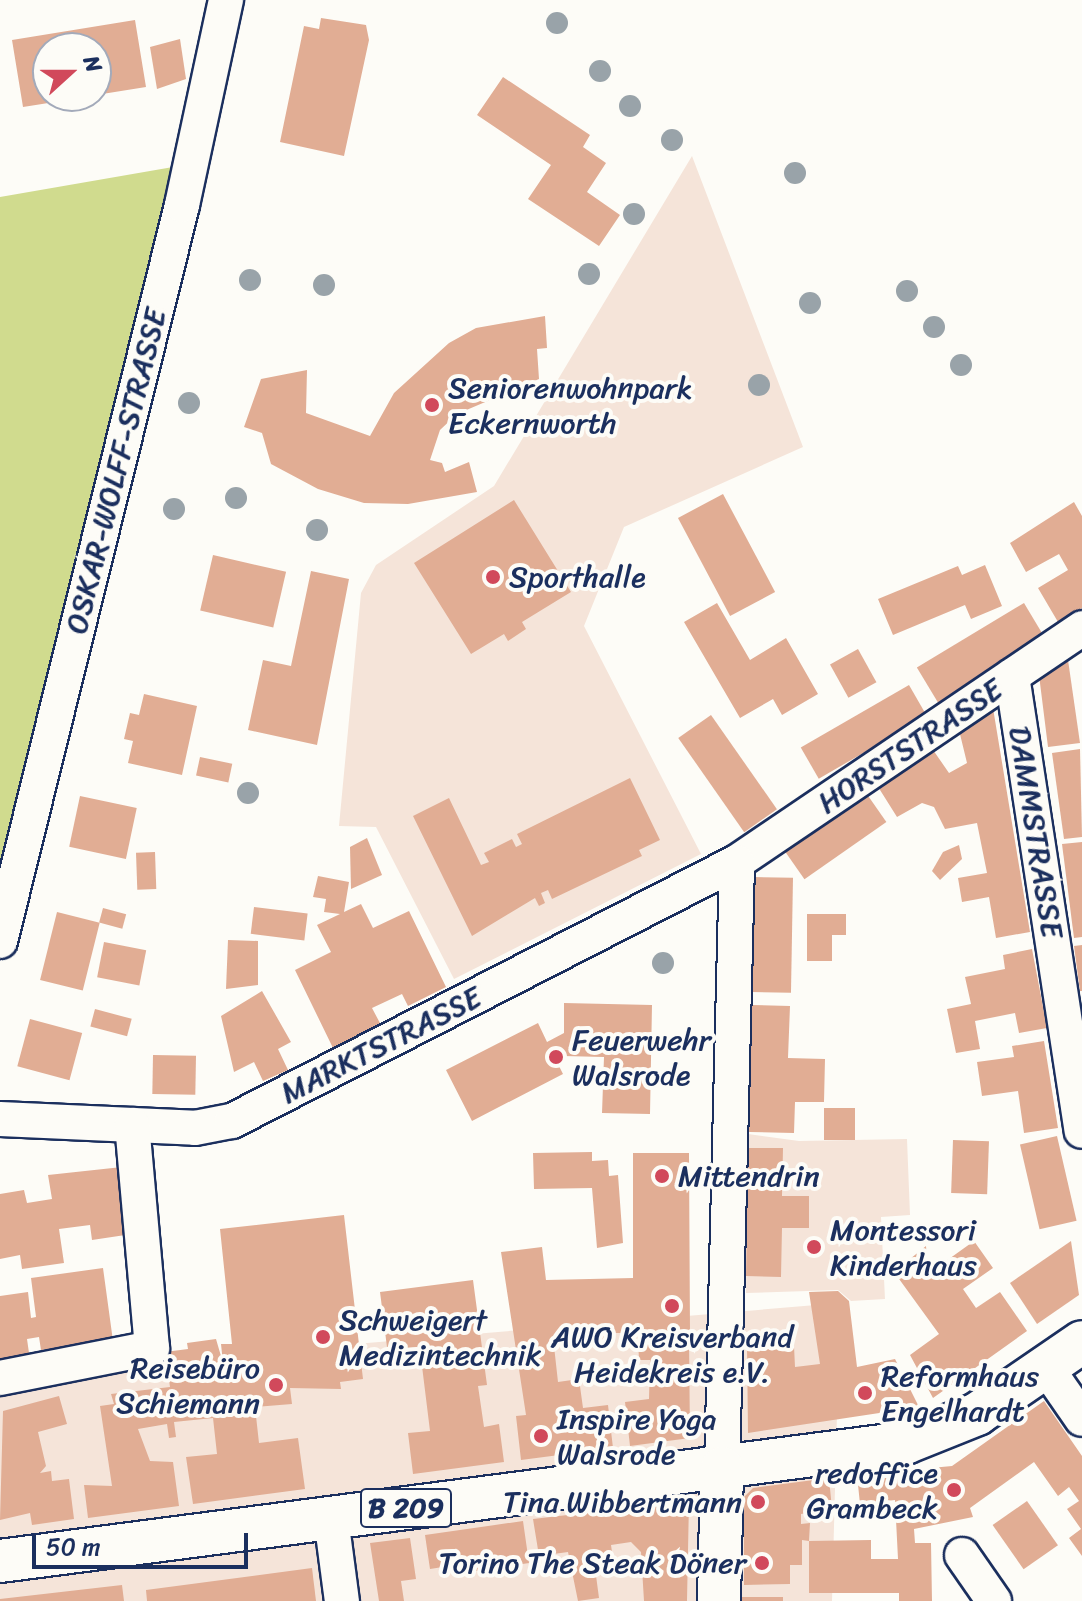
<!DOCTYPE html>
<meta charset="utf-8">
<style>
body{margin:0}
#map{position:relative;width:1082px;height:1601px;overflow:hidden;background:#fdfcf7;font-family:Sriracha,sans-serif}
div>[style]{position:absolute}
.built>*{inset:0;background:#f5e4d9}
.green>*{inset:0;background:#d0db8e}
.building>*{inset:0;background:#e1ad94;transform-origin:0 0}
.roads{filter:drop-shadow(2px 0 #1b2f5e) drop-shadow(-2px 0 #1b2f5e) drop-shadow(0 2px #1b2f5e) drop-shadow(0 -2px #1b2f5e)}
.minor>*{height:34px;margin:-17px;padding:0 17px;transform-origin:17px;border-radius:17px;background:#fdfcf7}
.major>*{height:42px;margin:-21px;padding:0 21px;transform-origin:21px;border-radius:21px;background:#fdfcf7}
.trees>*{width:22px;height:22px;margin:-11px;border-radius:50%;background:#99a3a9}
.dots>*{width:22px;height:22px;translate:-50% -50%;box-sizing:border-box;border:4px solid #fdfcf7;border-radius:50%}
span{translate:-50% -50%;white-space:nowrap;text-align:center;line-height:1.15;-webkit-text-stroke:8px #fdfcf7;paint-order:stroke}
.shield-label span{padding:2px 6px;background:#fdfcf7;border:2px solid;border-radius:6px;-webkit-text-stroke-width:0}
.shield-label{font-size:28px;color:#1b2f5e;font-weight:700}
.poi-label{font-size:30px;color:#1b2f5e}
.left{translate:0 -50%;text-align:left}
.right{translate:-100% -50%;text-align:right}
.street-label{font-size:30px;color:#1b2f5e}
.north{position:absolute;left:32px;top:32px;width:80px;height:80px;box-sizing:border-box;background:#fdfcf7;border:2px solid #a3aaba;border-radius:50%;rotate:69deg;font-size:22px;font-weight:700;line-height:32px;text-align:center;color:#1b2f5e}
.north::after{content:'';display:block;margin:auto;width:28px;height:36px;background:#d1495b;clip-path:polygon(50% 0,100% 100%,50% 72%,0 100%)}
.scale{position:absolute;left:32px;top:1533px;width:216px;height:36px;box-sizing:border-box;border:4px solid #1b2f5e;border-top:0;padding-left:10px;font-size:24px;line-height:28px;white-space:nowrap;color:#1b2f5e;-webkit-text-stroke:6px #fdfcf7;paint-order:stroke}
</style>
<div id="map">
<div class="built">
<div style="clip-path:polygon(692px 156px,803px 447px,624px 527px,584px 626px,701px 854px,454px 979px,376px 827px,339px 826px,361px 593px,376px 565px,494px 486px)"></div>
<div style="clip-path:polygon(748px 1134px,799px 1141px,907px 1139px,910px 1215px,881px 1217px,885px 1299px,851px 1301px,838px 1290px,746px 1293px)"></div>
<div style="clip-path:polygon(840px 1303px,832px 1601px,0 1601px,0 1374px)"></div>
</div>
<div class="green">
<div style="clip-path:polygon(173px 167px,0 887px,0 197px)"></div>
</div>
<div class="building">
<div style="clip-path:polygon(321px 18px,366px 25px,369px 40px,344px 156px,280px 142px,304px 26px,319px 29px)"></div>
<div style="clip-path:polygon(135px 20px,146px 87px,96px 95px,96px 48px,48px 48px,48px 96px,80px 98px,23px 107px,12px 40px)"></div>
<div style="clip-path:polygon(180px 39px,186px 79px,157px 89px,150px 47px)"></div>
<div style="clip-path:polygon(503px 77px,590px 135px,583px 147px,606px 163px,587px 192px,620px 215px,599px 246px,528px 199px,551px 165px,477px 115px)"></div>
<div style="clip-path:polygon(545px 316px,547px 348px,537px 349px,539px 379px,457px 414px,440px 430px,430px 460px,442px 463px,445px 472px,469px 462px,477px 492px,408px 504px,364px 503px,318px 489px,271px 464px,262px 433px,244px 427px,261px 379px,307px 370px,306px 413px,370px 436px,394px 393px,449px 343px,476px 328px)"></div>
<div style="left:723px;top:494px;width:111px;height:51px;rotate:62deg"></div>
<div style="clip-path:polygon(514px 500px,571px 592px,522px 622px,526px 629px,508px 641px,504px 634px,471px 654px,414px 563px)"></div>
<div style="clip-path:polygon(1074px 502px,1082px 516px,1082px 608px,1058px 622px,1038px 588px,1068px 570px,1059px 554px,1026px 572px,1010px 543px)"></div>
<div style="left:213px;top:555px;width:75px;height:57px;rotate:13deg"></div>
<div style="clip-path:polygon(985px 565px,1002px 606px,971px 619px,965px 605px,893px 635px,878px 599px,958px 566px,962px 575px)"></div>
<div style="clip-path:polygon(311px 571px,349px 579px,317px 745px,248px 730px,263px 660px,291px 666px)"></div>
<div style="clip-path:polygon(717px 603px,750px 660px,786px 638px,818px 694px,782px 715px,773px 699px,740px 718px,684px 622px)"></div>
<div style="left:1024px;top:603px;width:41px;height:125px;rotate:59deg"></div>
<div style="left:858px;top:649px;width:38px;height:32px;rotate:61deg"></div>
<div style="clip-path:polygon(1068px 660px,1080px 743px,1048px 747px,1039px 675px)"></div>
<div style="left:909px;top:685px;width:36px;height:125px;rotate:60deg"></div>
<div style="clip-path:polygon(144px 694px,197px 706px,182px 775px,128px 763px,133px 741px,124px 739px,130px 713px,139px 715px)"></div>
<div style="clip-path:polygon(993px 708px,1030px 932px,996px 938px,989px 897px,962px 902px,958px 878px,987px 873px,977px 823px,945px 829px,934px 807px,922px 803px,897px 817px,875px 782px,931px 747px,949px 773px,967px 763px,959px 730px)"></div>
<div style="left:711px;top:715px;width:115px;height:40px;rotate:55deg"></div>
<div style="clip-path:polygon(1080px 749px,1082px 837px,1064px 839px,1052px 753px)"></div>
<div style="left:200px;top:757px;width:33px;height:19px;rotate:12deg"></div>
<div style="clip-path:polygon(630px 778px,660px 840px,639px 850px,642px 856px,552px 899px,548px 890px,541px 893px,545px 903px,539px 906px,535px 898px,472px 936px,413px 816px,449px 798px,481px 865px,489px 862px,484px 853px,512px 839px,516px 847px,522px 844px,517px 834px)"></div>
<div style="left:864px;top:790px;width:39px;height:100px;rotate:55deg"></div>
<div style="left:80px;top:796px;width:58px;height:52px;rotate:12deg"></div>
<div style="clip-path:polygon(367px 838px,382px 875px,351px 889px,350px 847px)"></div>
<div style="clip-path:polygon(1082px 842px,1082px 937px,1074px 938px,1062px 844px)"></div>
<div style="clip-path:polygon(959px 845px,962px 859px,940px 880px,932px 871px,943px 852px)"></div>
<div style="left:155px;top:852px;width:37px;height:19px;rotate:88deg"></div>
<div style="clip-path:polygon(318px 876px,349px 882px,344px 912px,361px 904px,373px 928px,409px 911px,446px 987px,408px 1006px,402px 994px,372px 1008px,381px 1025px,333px 1048px,295px 970px,331px 952px,317px 925px,340px 914px,324px 912px,326px 899px,313px 897px)"></div>
<div style="left:753px;top:877px;width:40px;height:115px;rotate:1deg"></div>
<div style="left:254px;top:907px;width:54px;height:27px;rotate:7deg"></div>
<div style="left:103px;top:908px;width:24px;height:15px;rotate:15deg"></div>
<div style="left:57px;top:912px;width:44px;height:70px;rotate:14deg"></div>
<div style="clip-path:polygon(807px 914px,846px 914px,846px 935px,832px 935px,832px 961px,807px 961px)"></div>
<div style="clip-path:polygon(228px 940px,258px 941px,258px 985px,226px 989px)"></div>
<div style="left:104px;top:942px;width:43px;height:36px;rotate:11deg"></div>
<div style="clip-path:polygon(1082px 945px,1082px 991px,1080px 991px,1074px 946px)"></div>
<div style="clip-path:polygon(1032px 949px,1047px 1028px,1019px 1033px,1015px 1013px,975px 1021px,980px 1049px,956px 1053px,947px 1009px,971px 1004px,965px 977px,1005px 969px,1003px 955px)"></div>
<div style="clip-path:polygon(262px 991px,291px 1042px,278px 1049px,288px 1070px,263px 1081px,254px 1062px,234px 1072px,221px 1016px)"></div>
<div style="clip-path:polygon(564px 1003px,652px 1005px,650px 1114px,602px 1113px,604px 1057px,563px 1056px,556px 1060px,563px 1074px,472px 1121px,446px 1070px,538px 1023px,547px 1042px,564px 1033px)"></div>
<div style="clip-path:polygon(752px 1005px,790px 1006px,788px 1058px,825px 1059px,824px 1102px,795px 1102px,794px 1133px,749px 1132px)"></div>
<div style="left:95px;top:1009px;width:38px;height:18px;rotate:15deg"></div>
<div style="left:30px;top:1019px;width:54px;height:49px;rotate:15deg"></div>
<div style="clip-path:polygon(1044px 1041px,1058px 1128px,1024px 1133px,1018px 1091px,982px 1096px,977px 1062px,1014px 1057px,1012px 1046px)"></div>
<div style="left:153px;top:1055px;width:43px;height:39px;rotate:1deg"></div>
<div style="left:824px;top:1108px;width:31px;height:32px"></div>
<div style="left:1057px;top:1136px;width:87px;height:38px;rotate:77deg"></div>
<div style="left:953px;top:1140px;width:36px;height:53px;rotate:2deg"></div>
<div style="clip-path:polygon(748px 1148px,783px 1148px,782px 1196px,809px 1196px,809px 1228px,782px 1228px,781px 1277px,746px 1276px)"></div>
<div style="clip-path:polygon(592px 1152px,592px 1161px,608px 1160px,609px 1176px,618px 1175px,623px 1243px,597px 1248px,592px 1188px,534px 1189px,533px 1153px)"></div>
<div style="clip-path:polygon(633px 1153px,689px 1153px,690px 1333px,610px 1333px,611px 1341px,554px 1346px,558px 1382px,579px 1379px,583px 1408px,608px 1405px,613px 1448px,521px 1460px,516px 1416px,526px 1415px,501px 1252px,542px 1247px,546px 1280px,633px 1278px)"></div>
<div style="clip-path:polygon(122px 1167px,132px 1234px,92px 1240px,90px 1225px,59px 1229px,64px 1263px,22px 1269px,20px 1255px,0 1259px,0 1194px,24px 1190px,27px 1203px,52px 1199px,48px 1175px)"></div>
<div style="clip-path:polygon(344px 1215px,363px 1379px,340px 1382px,341px 1389px,290px 1388px,292px 1404px,255px 1407px,259px 1443px,298px 1438px,305px 1489px,193px 1504px,186px 1457px,217px 1454px,213px 1418px,174px 1422px,176px 1437px,169px 1438px,167px 1424px,138px 1429px,150px 1461px,173px 1462px,179px 1506px,88px 1518px,84px 1485px,112px 1486px,100px 1406px,114px 1404px,111px 1394px,170px 1387px,165px 1352px,188px 1349px,187px 1343px,216px 1339px,223px 1363px,221px 1344px,232px 1344px,220px 1229px)"></div>
<div style="clip-path:polygon(974px 1241px,993px 1268px,963px 1289px,976px 1308px,1000px 1292px,1027px 1331px,933px 1398px,910px 1355px,939px 1334px,894px 1272px,926px 1246px,928px 1274px)"></div>
<div style="clip-path:polygon(1071px 1241px,1079px 1295px,1037px 1324px,1010px 1283px)"></div>
<div style="clip-path:polygon(103px 1268px,113px 1341px,41px 1350px,39px 1337px,27px 1339px,31px 1367px,0 1372px,0 1296px,28px 1292px,31px 1318px,36px 1317px,31px 1278px)"></div>
<div style="clip-path:polygon(473px 1280px,487px 1385px,478px 1386px,484px 1427px,499px 1424px,504px 1462px,413px 1474px,408px 1433px,430px 1431px,421px 1358px,389px 1363px,380px 1292px)"></div>
<div style="clip-path:polygon(838px 1291px,849px 1301px,857px 1367px,895px 1359px,919px 1407px,748px 1433px,747px 1345px,794px 1346px,795px 1367px,820px 1364px,809px 1292px)"></div>
<div style="clip-path:polygon(689px 1338px,690px 1438px,630px 1446px,625px 1402px,649px 1399px,650px 1360px,639px 1360px,638px 1339px)"></div>
<div style="clip-path:polygon(59px 1396px,67px 1424px,38px 1432px,46px 1466px,40px 1473px,51px 1471px,52px 1481px,69px 1479px,74px 1519px,32px 1525px,30px 1513px,0 1520px,3px 1411px)"></div>
<div style="clip-path:polygon(1044px 1401px,1082px 1456px,1082px 1556px,1069px 1538px,1081px 1529px,1067px 1509px,1079px 1501px,1069px 1487px,1058px 1496px,1034px 1462px,970px 1508px,973px 1517px,914px 1529px,915px 1543px,931px 1543px,932px 1601px,899px 1601px,899px 1593px,809px 1593px,809px 1541px,871px 1540px,871px 1559px,898px 1559px,895px 1500px,860px 1504px,857px 1475px,952px 1466px)"></div>
<div style="clip-path:polygon(829px 1478px,832px 1509px,801px 1514px,801px 1524px,810px 1523px,809px 1541px,802px 1540px,802px 1565px,790px 1565px,790px 1584px,744px 1585px,744px 1497px,753px 1488px)"></div>
<div style="clip-path:polygon(689px 1501px,687px 1601px,644px 1601px,641px 1552px,631px 1542px,611px 1545px,614px 1566px,595px 1568px,599px 1598px,578px 1601px,568px 1552px,539px 1556px,533px 1519px)"></div>
<div style="left:1027px;top:1501px;width:54px;height:42px;rotate:55deg"></div>
<div style="clip-path:polygon(523px 1521px,529px 1563px,463px 1573px,462px 1564px,430px 1569px,425px 1535px)"></div>
<div style="clip-path:polygon(410px 1538px,416px 1579px,401px 1581px,404px 1601px,379px 1601px,370px 1543px)"></div>
<div style="clip-path:polygon(312px 1568px,316px 1601px,147px 1601px,146px 1590px)"></div>
<div style="clip-path:polygon(122px 1585px,124px 1601px,0 1601px,0 1599px)"></div>
<div style="left:742px;top:1597px;width:41px;height:4px"></div>
</div>
<div class="roads">
<div class="minor">
<div style="left:1012px;top:676px;width:460px;rotate:81.3deg"></div>
<div style="left:0;top:941px;width:758px;rotate:-76.11deg"></div>
<div style="left:182px;top:205px;width:210px;rotate:-77.9deg"></div>
<div style="left:0;top:1119px;width:195px;rotate:2.6deg"></div>
<div style="left:195px;top:1128px;width:38px;rotate:-11deg"></div>
<div style="left:232px;top:1121px;width:568px;rotate:-27.15deg"></div>
<div style="left:737px;top:862px;width:417px;rotate:-34.1deg"></div>
<div style="left:1046px;top:1367px;width:63px;rotate:55.3deg"></div>
<div style="left:0;top:1378px;width:155px;rotate:-11.2deg"></div>
<div style="left:152px;top:1348px;width:224px;rotate:-95.1deg"></div>
<div style="left:722px;top:1468px;width:606px;rotate:-88.58deg"></div>
<div style="left:331px;top:1518px;width:84px;rotate:82.5deg"></div>
<div style="left:962px;top:1555px;width:56px;rotate:55.2deg"></div>
</div>
<div class="major">
<div style="left:0;top:1561px;width:913px;rotate:-7.43deg"></div>
<div style="left:905px;top:1443px;width:78px;rotate:-21.9deg"></div>
<div style="left:977px;top:1414px;width:127px;rotate:-34.4deg"></div>
<div style="left:719px;top:1601px;width:133px;rotate:-88.7deg"></div>
</div>
</div>
<div class="trees">
<div style="left:557px;top:23px"></div>
<div style="left:600px;top:71px"></div>
<div style="left:630px;top:106px"></div>
<div style="left:672px;top:140px"></div>
<div style="left:795px;top:173px"></div>
<div style="left:634px;top:214px"></div>
<div style="left:589px;top:274px"></div>
<div style="left:250px;top:280px"></div>
<div style="left:324px;top:285px"></div>
<div style="left:907px;top:291px"></div>
<div style="left:810px;top:303px"></div>
<div style="left:934px;top:327px"></div>
<div style="left:961px;top:365px"></div>
<div style="left:759px;top:385px"></div>
<div style="left:189px;top:403px"></div>
<div style="left:236px;top:498px"></div>
<div style="left:174px;top:509px"></div>
<div style="left:317px;top:530px"></div>
<div style="left:248px;top:793px"></div>
<div style="left:663px;top:963px"></div>
</div>
<div class="dots">
<div style="left:432px;top:405px;background:#d1495b"></div>
<div style="left:493px;top:577px;background:#d1495b"></div>
<div style="left:556px;top:1057px;background:#d1495b"></div>
<div style="left:662px;top:1176px;background:#d1495b"></div>
<div style="left:814px;top:1247px;background:#d1495b"></div>
<div style="left:672px;top:1306px;background:#d1495b"></div>
<div style="left:323px;top:1337px;background:#d1495b"></div>
<div style="left:276px;top:1385px;background:#d1495b"></div>
<div style="left:865px;top:1393px;background:#d1495b"></div>
<div style="left:541px;top:1436px;background:#d1495b"></div>
<div style="left:954px;top:1490px;background:#d1495b"></div>
<div style="left:758px;top:1502px;background:#d1495b"></div>
<div style="left:762px;top:1563px;background:#d1495b"></div>
</div>
<div class="shield-label">
<span style="left:406px;top:1508px">B 209</span>
</div>
<div class="poi-label">
<span class="left" style="left:448px;top:405px">Seniorenwohnpark<br>Eckernworth</span>
<span class="left" style="left:509px;top:577px">Sporthalle</span>
<span class="left" style="left:572px;top:1057px">Feuerwehr<br>Walsrode</span>
<span class="left" style="left:678px;top:1176px">Mittendrin</span>
<span class="left" style="left:830px;top:1247px">Montessori<br>Kinderhaus</span>
<span class="left" style="left:339px;top:1337px">Schweigert<br>Medizintechnik</span>
<span style="left:672px;top:1354px">AWO Kreisverband<br>Heidekreis e.V.</span>
<span class="right" style="left:260px;top:1385px">Reisebüro<br>Schiemann</span>
<span class="left" style="left:881px;top:1393px">Reformhaus<br>Engelhardt</span>
<span class="left" style="left:557px;top:1436px">Inspire Yoga<br>Walsrode</span>
<span class="right" style="left:938px;top:1490px">redoffice<br>Grambeck</span>
<span class="right" style="left:742px;top:1502px">Tina Wibbertmann</span>
<span class="right" style="left:746px;top:1563px">Torino The Steak Döner</span>
</div>
<div class="street-label">
<span style="left:116px;top:471px;rotate:-76deg">OSKAR-WOLFF-STRASSE</span>
<span style="left:910px;top:746px;rotate:-34deg">HORSTSTRASSE</span>
<span style="left:1036px;top:832px;rotate:81deg">DAMMSTRASSE</span>
<span style="left:381px;top:1045px;rotate:-27deg">MARKTSTRASSE</span>
</div>
<div class="north">N</div>
<div class="scale">50 m</div>
</div>
